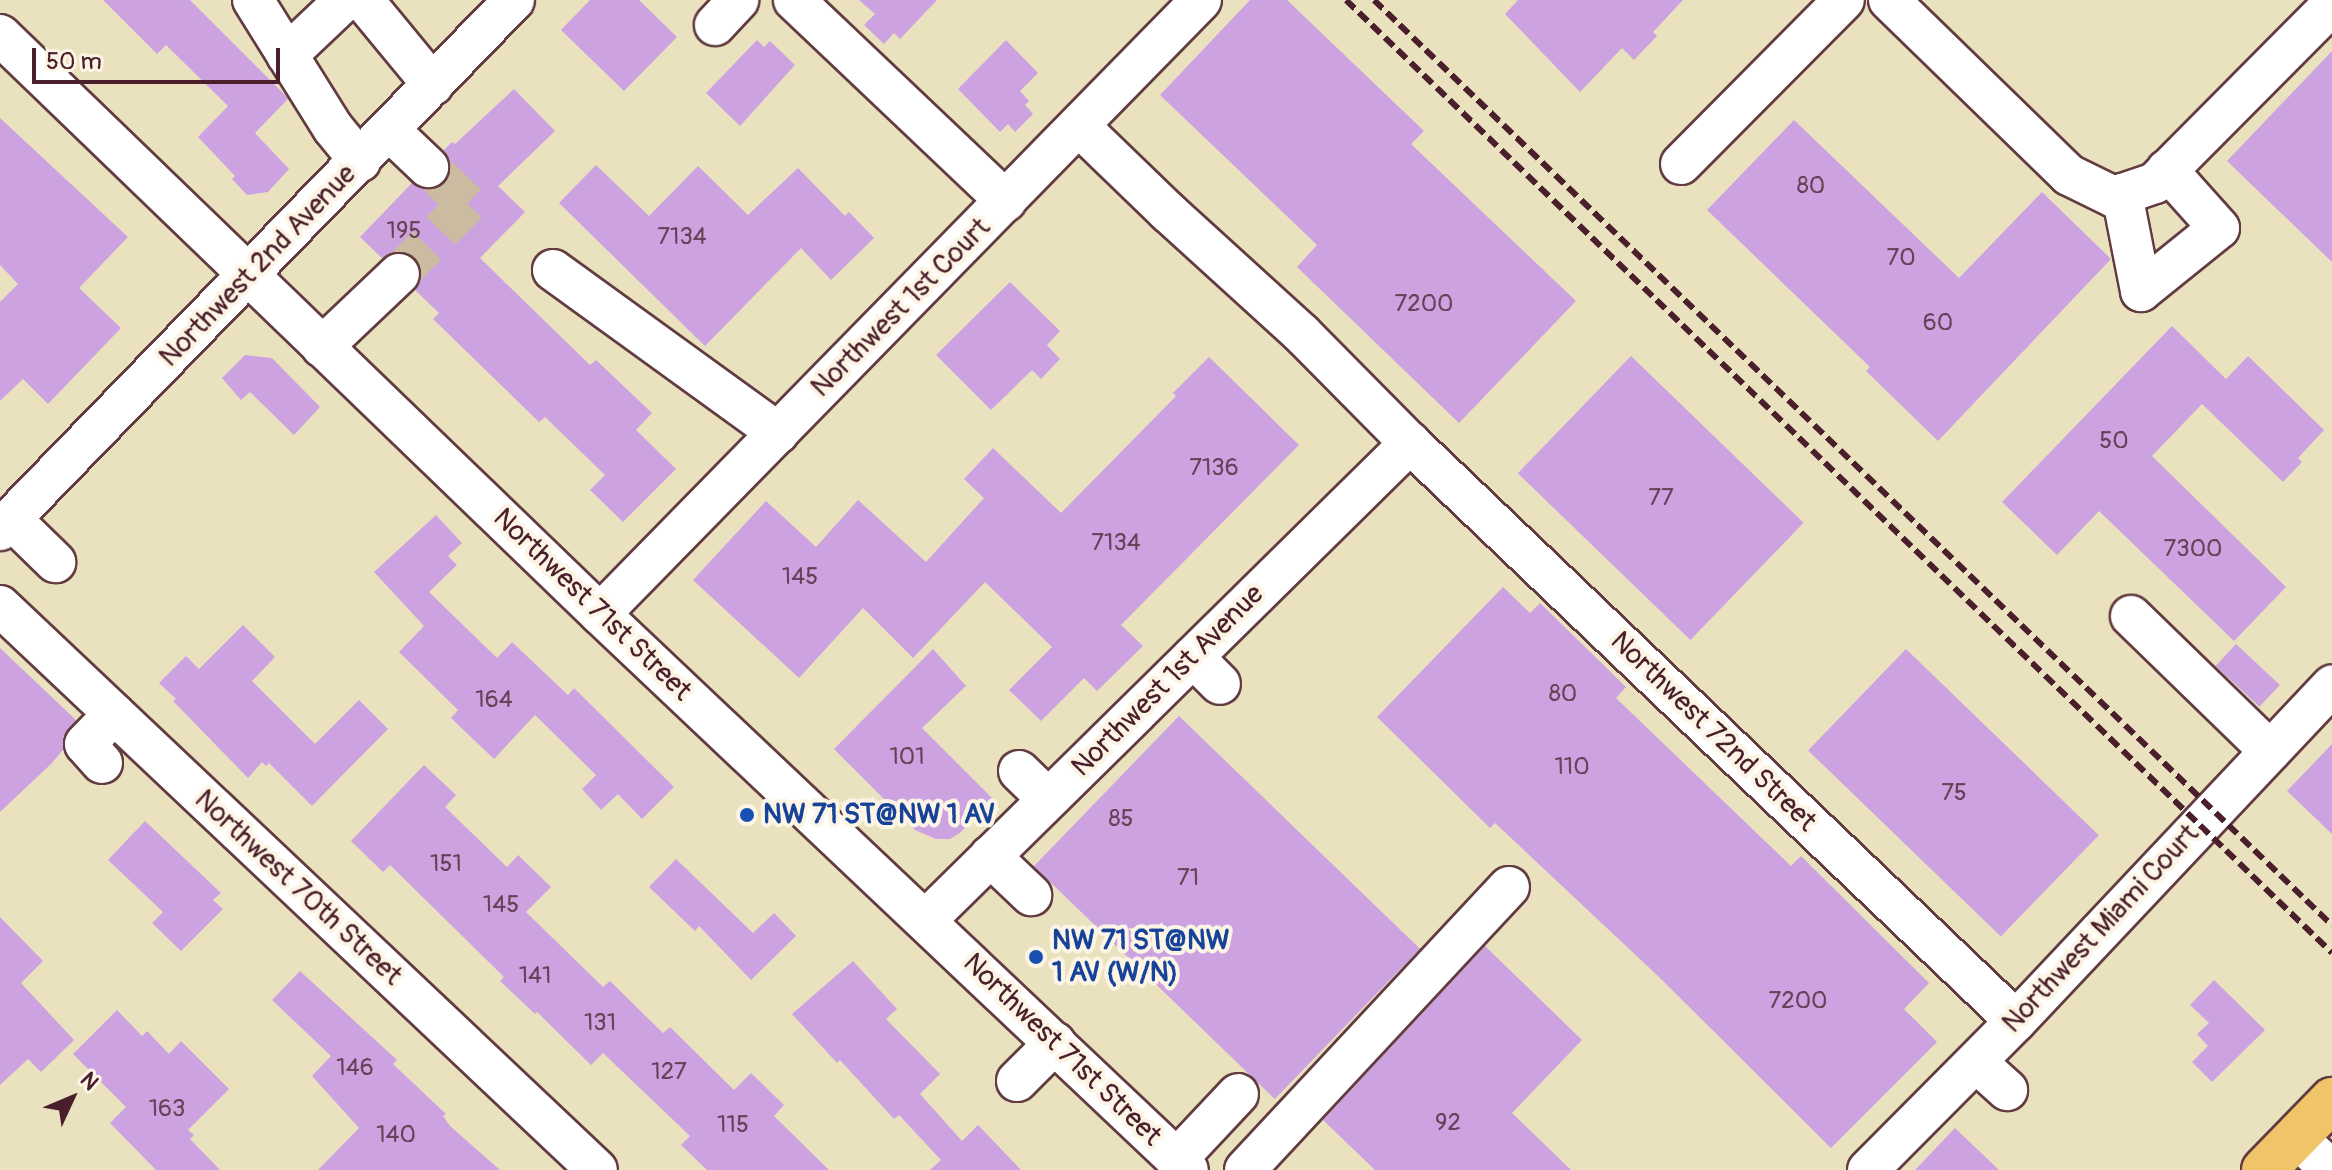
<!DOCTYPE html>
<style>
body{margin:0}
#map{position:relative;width:2332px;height:1170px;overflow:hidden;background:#eae2bf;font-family:Pangolin,sans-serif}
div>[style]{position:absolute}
.building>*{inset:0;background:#cca3e0;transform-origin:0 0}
.minor-tunnel>*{height:40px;margin-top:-20px;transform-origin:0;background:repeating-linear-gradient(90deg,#cabba1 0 40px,transparent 0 60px)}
.roads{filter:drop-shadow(2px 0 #623c41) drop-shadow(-2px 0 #623c41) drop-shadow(0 2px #623c41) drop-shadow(0 -2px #623c41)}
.minor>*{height:40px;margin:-20px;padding:0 20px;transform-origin:20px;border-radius:20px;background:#fff}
.major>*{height:44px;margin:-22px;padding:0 22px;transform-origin:22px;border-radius:22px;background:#f0c469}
.rail>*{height:6px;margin-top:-3px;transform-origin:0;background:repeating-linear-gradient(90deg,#4a1f2b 0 12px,transparent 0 18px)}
.dots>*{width:22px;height:22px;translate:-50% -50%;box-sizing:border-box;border:4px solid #fcf5e5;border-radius:50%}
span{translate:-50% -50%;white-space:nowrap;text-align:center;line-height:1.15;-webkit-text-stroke:8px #fcf5e5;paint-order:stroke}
.number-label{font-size:24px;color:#6a4058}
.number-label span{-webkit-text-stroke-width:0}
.street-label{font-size:28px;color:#4a1f2b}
.transit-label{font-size:28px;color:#164399;font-weight:700}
.left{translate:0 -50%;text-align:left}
.north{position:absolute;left:32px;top:1058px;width:80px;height:80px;-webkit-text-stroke:6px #fcf5e5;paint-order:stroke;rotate:46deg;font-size:22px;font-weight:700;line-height:32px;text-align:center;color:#4a1f2b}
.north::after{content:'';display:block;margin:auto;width:28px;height:36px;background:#4a1f2b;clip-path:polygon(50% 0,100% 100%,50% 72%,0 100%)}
.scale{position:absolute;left:32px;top:48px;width:248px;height:36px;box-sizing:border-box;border:4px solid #4a1f2b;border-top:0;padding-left:10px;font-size:24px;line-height:28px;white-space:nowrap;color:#4a1f2b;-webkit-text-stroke:6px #fcf5e5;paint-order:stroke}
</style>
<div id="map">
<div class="building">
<div style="clip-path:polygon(103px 0,190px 0,286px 96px,288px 99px,255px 133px,289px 169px,268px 192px,247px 195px,232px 179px,235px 176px,198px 137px,228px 106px,166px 45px,157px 54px)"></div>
<div style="clip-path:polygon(590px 0,639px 0,677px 37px,624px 91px,561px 30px)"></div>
<div style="clip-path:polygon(859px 0,937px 0,900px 39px,894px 33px,884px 44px,864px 25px,875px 14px)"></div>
<div style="clip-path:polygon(1250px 0,1287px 0,1424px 131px,1411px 144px,1576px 301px,1459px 423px,1297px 267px,1317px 245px,1160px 95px)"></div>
<div style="clip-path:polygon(1518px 0,1683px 0,1653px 32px,1657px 36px,1634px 60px,1622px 48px,1580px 92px,1505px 14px)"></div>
<div style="clip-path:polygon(757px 40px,764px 47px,770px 41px,795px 65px,740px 126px,706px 93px)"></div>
<div style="clip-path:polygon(1006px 40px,1038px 73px,1020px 91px,1029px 101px,1025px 105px,1033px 114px,1015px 132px,1008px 124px,1000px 132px,958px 89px)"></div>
<div style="clip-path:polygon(2332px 51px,2332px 262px,2227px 161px)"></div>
<div style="clip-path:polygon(514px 89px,555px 131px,498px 186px,525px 212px,480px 258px,590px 365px,596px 360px,652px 413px,636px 430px,676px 469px,623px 522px,590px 490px,605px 475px,545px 417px,539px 422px,433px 319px,439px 313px,415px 290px,421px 280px,416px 259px,406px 252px,394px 252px,382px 258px,360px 237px,412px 183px,423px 189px,444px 183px,450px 172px,450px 160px,444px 150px,452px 142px,455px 144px)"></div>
<div style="clip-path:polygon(0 118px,128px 237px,79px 288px,121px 328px,48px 404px,23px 379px,0 401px,0 302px,18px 284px,0 265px)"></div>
<div style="clip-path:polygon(1794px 120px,1959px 278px,2042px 192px,2111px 259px,1938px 441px,1866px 371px,1870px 367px,1707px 210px)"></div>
<div style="clip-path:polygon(596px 165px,649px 216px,698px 166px,748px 215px,798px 168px,845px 216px,849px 212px,874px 238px,831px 280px,801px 248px,705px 346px,559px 203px)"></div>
<div style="clip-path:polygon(1010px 282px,1060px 331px,1047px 345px,1060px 359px,1041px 379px,1032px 370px,991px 410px,936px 355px)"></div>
<div style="clip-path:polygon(2172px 326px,2226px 379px,2248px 356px,2324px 430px,2298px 458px,2302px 462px,2283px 482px,2202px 404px,2152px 456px,2286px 587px,2234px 641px,2099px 511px,2057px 555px,2002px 502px)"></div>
<div style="clip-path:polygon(245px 355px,272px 358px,320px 407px,294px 435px,250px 392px,241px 400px,222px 378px)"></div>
<div style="left:1631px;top:356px;width:240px;height:163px;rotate:44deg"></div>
<div style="clip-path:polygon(1209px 357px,1299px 445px,1121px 625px,1143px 646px,1097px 691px,1084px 678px,1041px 721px,1009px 690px,1052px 647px,985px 582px,913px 658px,863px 608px,799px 678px,693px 580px,766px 501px,816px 547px,858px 500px,926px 562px,984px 498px,964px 479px,993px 448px,1061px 513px,1176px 396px,1173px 393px)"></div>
<div style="clip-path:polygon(436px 515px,462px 543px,448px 556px,457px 565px,429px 592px,497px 658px,512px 642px,568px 695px,574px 688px,674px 787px,642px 819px,618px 794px,601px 810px,582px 789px,596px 775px,535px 715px,494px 759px,451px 718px,458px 710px,399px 652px,424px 626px,374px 572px)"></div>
<div style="clip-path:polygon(1503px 587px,1530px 613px,1540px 603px,1626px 687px,1616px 698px,1791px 866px,1801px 856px,1929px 983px,1904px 1009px,1937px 1042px,1831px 1148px,1658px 976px,1495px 823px,1490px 828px,1377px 717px)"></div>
<div style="clip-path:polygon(243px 625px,275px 657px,252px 681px,315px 744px,359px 700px,388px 729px,312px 806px,269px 763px,266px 766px,262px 762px,248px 778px,173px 701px,176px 699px,159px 683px,186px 656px,199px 669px)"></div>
<div style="left:2236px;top:644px;width:60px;height:30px;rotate:43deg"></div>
<div style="clip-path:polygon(0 648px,76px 720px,63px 737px,63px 750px,51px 764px,0 812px)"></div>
<div style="clip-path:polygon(933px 649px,966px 686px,922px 728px,992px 798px,960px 833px,950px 839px,936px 839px,915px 830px,834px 749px)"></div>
<div style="left:1906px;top:649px;width:268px;height:141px;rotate:44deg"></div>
<div style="left:1179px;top:716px;width:335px;height:209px;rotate:44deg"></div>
<div style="clip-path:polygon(2332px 744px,2332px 834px,2287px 791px)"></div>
<div style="clip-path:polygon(424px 765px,456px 795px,445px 807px,507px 867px,518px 855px,551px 887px,526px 912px,603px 987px,610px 981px,663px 1033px,670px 1027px,734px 1090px,751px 1073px,784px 1105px,774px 1116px,829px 1170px,707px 1170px,681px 1145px,690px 1136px,603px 1053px,591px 1065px,537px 1012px,535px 1014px,500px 981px,504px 977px,390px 865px,383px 872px,351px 841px)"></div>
<div style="clip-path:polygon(145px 821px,221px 893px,213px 900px,223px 909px,181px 951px,152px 923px,163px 912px,108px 860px)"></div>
<div style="clip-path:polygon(676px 859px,753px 933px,774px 913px,796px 936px,751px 980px,699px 926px,695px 931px,649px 887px)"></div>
<div style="clip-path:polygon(0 917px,43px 961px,21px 983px,74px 1040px,41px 1072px,28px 1059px,0 1085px)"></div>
<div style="clip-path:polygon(1485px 946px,1582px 1040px,1512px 1113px,1571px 1170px,1375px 1170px,1323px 1120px)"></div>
<div style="clip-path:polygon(853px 961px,897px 1009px,886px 1019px,940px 1074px,920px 1094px,962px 1141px,978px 1125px,1021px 1170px,930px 1170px,941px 1160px,899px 1115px,894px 1119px,840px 1060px,837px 1063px,792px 1014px)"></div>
<div style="clip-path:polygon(300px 971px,397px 1060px,393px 1064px,446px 1114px,443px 1116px,450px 1126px,500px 1170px,318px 1170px,359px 1128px,312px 1076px,331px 1056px,272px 1000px)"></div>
<div style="clip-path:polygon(2214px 980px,2265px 1030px,2212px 1082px,2192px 1062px,2208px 1046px,2197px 1034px,2209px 1023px,2190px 1005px)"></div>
<div style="clip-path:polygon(117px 1010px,142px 1036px,147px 1031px,169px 1054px,181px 1041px,229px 1089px,188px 1130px,194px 1135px,190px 1139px,220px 1170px,156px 1170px,110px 1123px,126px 1107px,73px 1054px)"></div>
<div style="clip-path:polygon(1955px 1128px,1999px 1170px,1915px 1170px)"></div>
</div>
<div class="minor-tunnel">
<div style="left:399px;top:274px;width:98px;rotate:-45.8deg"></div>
<div style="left:467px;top:204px;width:54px;rotate:-136.5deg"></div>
</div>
<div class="roads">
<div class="minor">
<div style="left:253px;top:0;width:151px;rotate:58deg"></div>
<div style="left:333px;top:128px;width:43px;rotate:50.7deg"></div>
<div style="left:363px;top:0;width:110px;rotate:50.5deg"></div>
<div style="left:794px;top:0;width:292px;rotate:43.5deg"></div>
<div style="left:1889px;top:0;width:251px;rotate:44.2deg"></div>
<div style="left:2069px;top:175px;width:50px;rotate:26.1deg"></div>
<div style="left:2114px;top:197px;width:43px;rotate:-18.9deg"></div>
<div style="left:2155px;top:183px;width:251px;rotate:-45.2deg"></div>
<div style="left:715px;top:25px;width:34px;rotate:-47deg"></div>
<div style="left:0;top:35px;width:834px;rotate:43.98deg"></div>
<div style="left:600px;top:614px;width:809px;rotate:43.4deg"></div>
<div style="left:287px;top:55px;width:80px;rotate:-43.5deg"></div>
<div style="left:1079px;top:126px;width:124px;rotate:44deg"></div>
<div style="left:1168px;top:212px;width:181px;rotate:42.3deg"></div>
<div style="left:1302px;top:334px;width:153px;rotate:45.3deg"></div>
<div style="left:1410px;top:443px;width:837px;rotate:43.65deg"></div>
<div style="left:389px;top:130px;width:54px;rotate:43.5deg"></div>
<div style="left:1681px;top:164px;width:231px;rotate:-45.2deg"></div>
<div style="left:2122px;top:194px;width:99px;rotate:78.9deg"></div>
<div style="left:2141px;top:291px;width:100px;rotate:-38.9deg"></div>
<div style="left:2219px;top:228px;width:78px;rotate:-131.9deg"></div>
<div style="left:553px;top:270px;width:278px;rotate:35.9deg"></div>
<div style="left:322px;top:347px;width:106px;rotate:-43.5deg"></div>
<div style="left:11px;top:519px;width:62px;rotate:44.3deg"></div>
<div style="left:0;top:530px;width:738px;rotate:-45.88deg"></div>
<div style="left:0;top:606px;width:821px;rotate:43.37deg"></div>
<div style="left:600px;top:614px;width:859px;rotate:-45.61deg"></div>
<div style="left:2131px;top:616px;width:194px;rotate:44.2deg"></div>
<div style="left:1193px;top:657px;width:38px;rotate:45deg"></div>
<div style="left:102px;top:763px;width:25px;rotate:-132deg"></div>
<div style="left:85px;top:744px;width:42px;rotate:-46deg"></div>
<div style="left:1019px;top:771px;width:40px;rotate:44deg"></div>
<div style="left:990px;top:856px;width:57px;rotate:43.6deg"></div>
<div style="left:926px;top:920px;width:680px;rotate:-44.58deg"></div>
<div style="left:1976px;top:1062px;width:42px;rotate:42.1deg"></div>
<div style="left:1017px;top:1081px;width:54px;rotate:-45deg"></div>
<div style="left:2296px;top:1137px;width:48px;rotate:43.3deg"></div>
<div style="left:1177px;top:1159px;width:89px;rotate:-46.8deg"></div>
<div style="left:1245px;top:1170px;width:387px;rotate:-47deg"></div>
<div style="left:1868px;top:1170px;width:210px;rotate:-45.2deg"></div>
<div style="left:2016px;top:1021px;width:461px;rotate:-46.7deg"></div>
</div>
<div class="major">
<div style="left:2264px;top:1170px;width:98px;rotate:-45.8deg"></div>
</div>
</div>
<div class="rail">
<div style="left:1346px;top:0;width:1371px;rotate:44.02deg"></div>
<div style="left:1374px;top:0;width:1332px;rotate:44deg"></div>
</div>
<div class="dots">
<div style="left:747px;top:815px;background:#1a4fb4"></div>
<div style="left:1036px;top:957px;background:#1a4fb4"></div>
</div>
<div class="number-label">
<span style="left:1811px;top:186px">80</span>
<span style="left:404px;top:231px">195</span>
<span style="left:682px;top:237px">7134</span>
<span style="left:1901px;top:258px">70</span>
<span style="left:1424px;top:304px">7200</span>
<span style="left:1938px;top:323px">60</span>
<span style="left:2114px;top:441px">50</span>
<span style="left:1214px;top:468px">7136</span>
<span style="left:1661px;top:498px">77</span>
<span style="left:1116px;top:543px">7134</span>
<span style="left:2193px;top:549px">7300</span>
<span style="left:800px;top:577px">145</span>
<span style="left:1563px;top:694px">80</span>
<span style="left:494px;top:700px">164</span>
<span style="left:907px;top:757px">101</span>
<span style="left:1572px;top:767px">110</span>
<span style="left:1954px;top:793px">75</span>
<span style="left:1121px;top:819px">85</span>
<span style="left:446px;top:864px">151</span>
<span style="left:1188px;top:878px">71</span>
<span style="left:501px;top:905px">145</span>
<span style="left:535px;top:976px">141</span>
<span style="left:1798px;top:1001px">7200</span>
<span style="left:600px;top:1023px">131</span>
<span style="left:355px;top:1068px">146</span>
<span style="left:669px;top:1072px">127</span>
<span style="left:167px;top:1109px">163</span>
<span style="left:1448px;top:1123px">92</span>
<span style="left:733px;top:1125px">115</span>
<span style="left:396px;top:1135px">140</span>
</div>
<div class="street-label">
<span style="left:258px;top:266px;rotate:-46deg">Northwest 2nd Avenue</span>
<span style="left:901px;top:308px;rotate:-45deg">Northwest 1st Court</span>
<span style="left:592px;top:605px;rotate:44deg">Northwest 71st Street</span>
<span style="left:1168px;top:681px;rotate:-45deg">Northwest 1st Avenue</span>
<span style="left:1713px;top:732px;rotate:44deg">Northwest 72nd Street</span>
<span style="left:298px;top:888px;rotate:43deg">Northwest 70th Street</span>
<span style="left:2101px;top:929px;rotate:-47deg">Northwest Miami Court</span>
<span style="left:1062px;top:1050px;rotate:44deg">Northwest 71st Street</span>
</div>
<div class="transit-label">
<span class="left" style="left:763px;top:815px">NW 71 ST@NW 1 AV</span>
<span class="left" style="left:1052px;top:957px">NW 71 ST@NW<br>1 AV (W/N)</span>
</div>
<div class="north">N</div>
<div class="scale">50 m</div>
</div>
